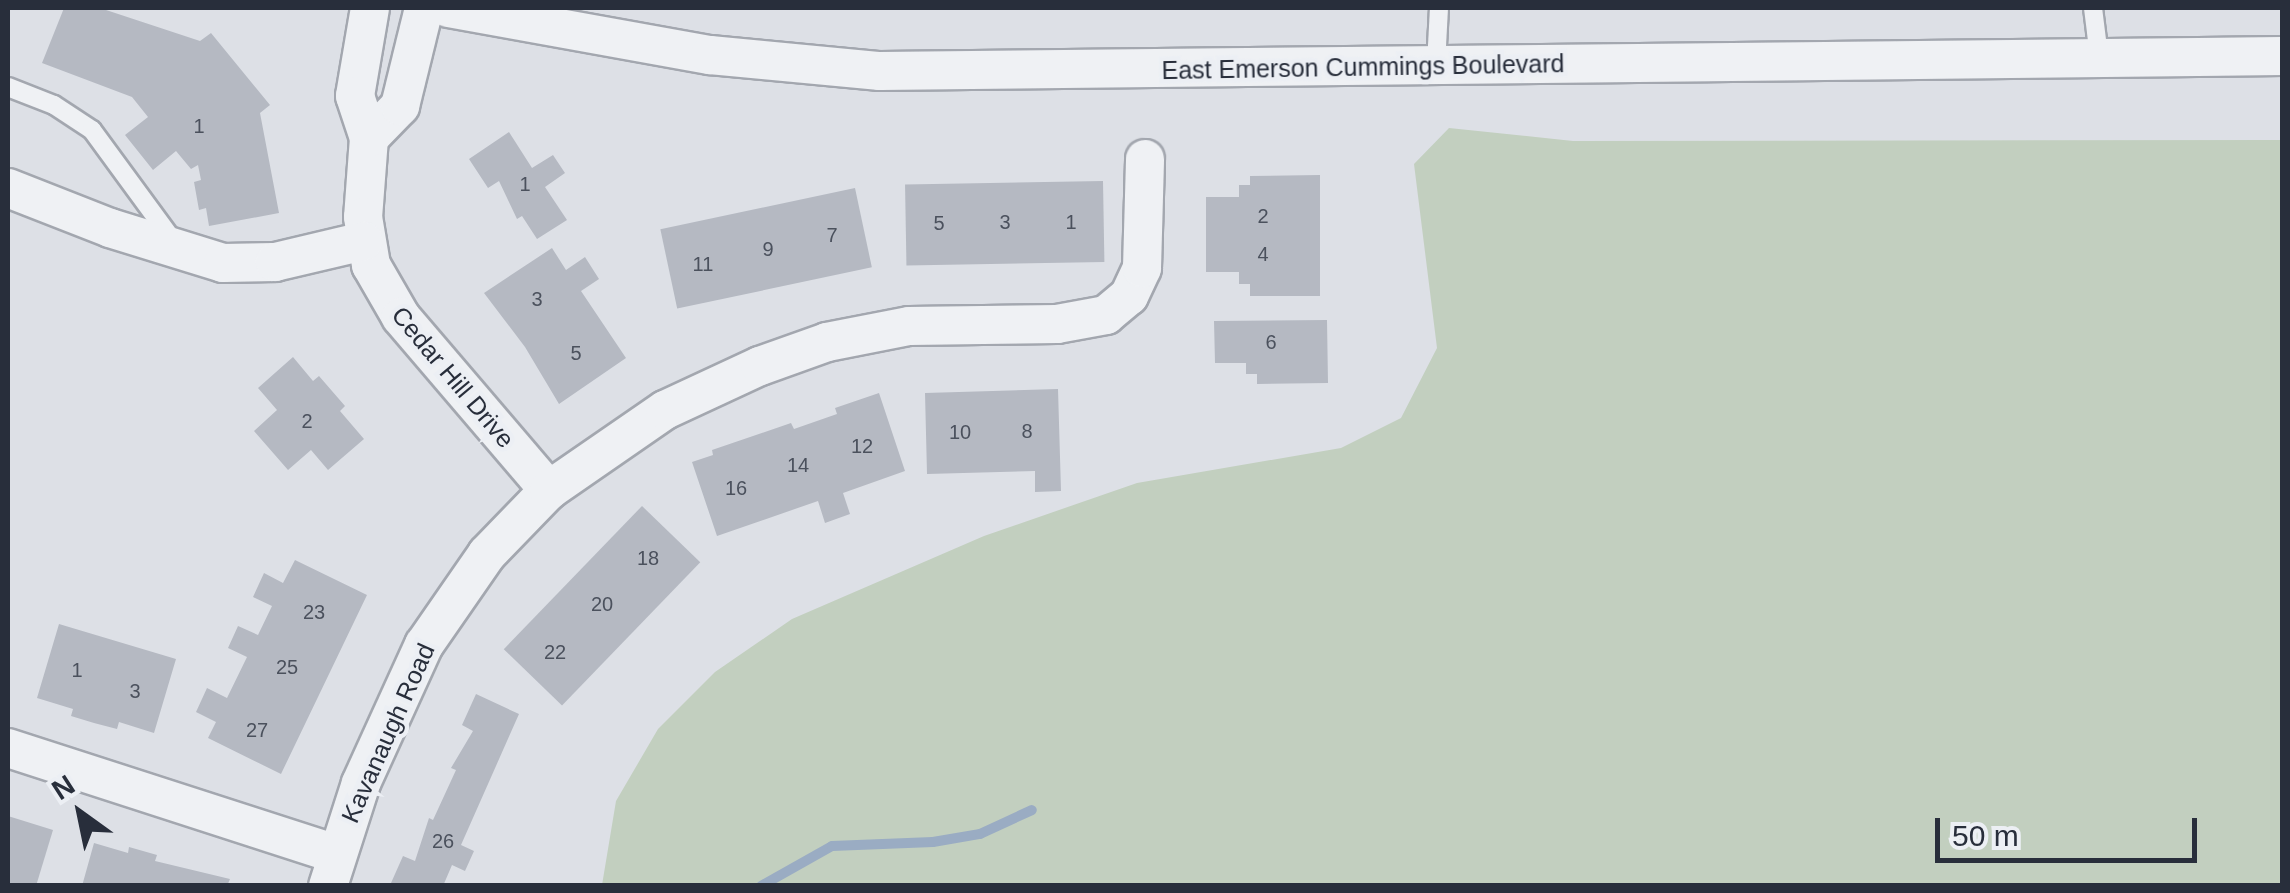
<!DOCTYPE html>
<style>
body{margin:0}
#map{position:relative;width:2290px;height:893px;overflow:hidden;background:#dde0e6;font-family:Helvetica,sans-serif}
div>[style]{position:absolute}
.green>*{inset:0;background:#c2cfbf}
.stream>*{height:10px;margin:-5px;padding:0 5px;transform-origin:5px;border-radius:5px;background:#9aacc3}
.building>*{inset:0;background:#b5b9c2;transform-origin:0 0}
.roads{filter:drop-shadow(2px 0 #a3a7af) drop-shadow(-2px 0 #a3a7af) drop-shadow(0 2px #a3a7af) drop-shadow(0 -2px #a3a7af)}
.service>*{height:18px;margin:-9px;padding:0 9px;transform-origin:9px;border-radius:9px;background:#eff1f4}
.minor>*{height:38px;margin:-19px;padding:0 19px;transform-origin:19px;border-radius:19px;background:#eff1f4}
span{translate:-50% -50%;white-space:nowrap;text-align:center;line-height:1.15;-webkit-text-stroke:9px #eceff4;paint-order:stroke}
.number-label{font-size:20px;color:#4b515d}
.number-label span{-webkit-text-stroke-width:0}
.street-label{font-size:25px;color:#282e3b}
.frame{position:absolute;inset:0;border:10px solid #282e3b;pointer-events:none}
.north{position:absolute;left:30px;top:763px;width:100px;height:100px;-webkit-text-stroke:8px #eceff4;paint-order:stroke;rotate:327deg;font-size:28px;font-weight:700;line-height:40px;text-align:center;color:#282e3b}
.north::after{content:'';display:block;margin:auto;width:35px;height:45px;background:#282e3b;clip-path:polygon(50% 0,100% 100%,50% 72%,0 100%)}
.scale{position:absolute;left:1935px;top:818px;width:262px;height:45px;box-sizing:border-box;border:5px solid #282e3b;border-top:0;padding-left:12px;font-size:30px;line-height:35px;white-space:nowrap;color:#282e3b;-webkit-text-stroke:8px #eceff4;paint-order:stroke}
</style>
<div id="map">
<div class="green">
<div style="clip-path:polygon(1449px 128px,1573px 141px,2282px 140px,2282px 885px,602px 885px,616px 801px,658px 729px,715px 672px,792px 619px,984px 536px,1137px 483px,1341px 448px,1401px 418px,1437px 348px,1414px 164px)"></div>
</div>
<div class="stream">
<div style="left:761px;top:886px;width:81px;rotate:-29.4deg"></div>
<div style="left:832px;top:846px;width:101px;rotate:-2.3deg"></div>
<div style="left:933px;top:842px;width:48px;rotate:-9.7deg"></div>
<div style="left:980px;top:834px;width:57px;rotate:-24.8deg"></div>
</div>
<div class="building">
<div style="clip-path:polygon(64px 8px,100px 8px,200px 41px,211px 33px,270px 105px,260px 113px,279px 213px,209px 226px,206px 208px,199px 210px,194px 182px,201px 180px,198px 165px,191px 169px,176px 151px,153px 170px,125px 135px,148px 117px,132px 97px,42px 63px)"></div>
<div style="clip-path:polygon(509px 132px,532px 168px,553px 155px,565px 173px,545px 187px,567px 220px,537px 239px,522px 216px,517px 219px,499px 181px,488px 188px,469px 159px)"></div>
<div style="clip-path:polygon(1320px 175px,1320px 296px,1250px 296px,1250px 284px,1239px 284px,1239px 272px,1206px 272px,1206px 197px,1239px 197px,1239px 185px,1250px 185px,1250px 176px)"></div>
<div style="left:1103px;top:181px;width:81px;height:198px;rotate:89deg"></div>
<div style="left:855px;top:188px;width:81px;height:199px;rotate:78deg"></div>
<div style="clip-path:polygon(552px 248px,566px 270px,585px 257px,599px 279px,581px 291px,626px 358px,559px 404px,525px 347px,484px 293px)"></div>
<div style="clip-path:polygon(1327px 320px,1328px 383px,1257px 384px,1257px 374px,1246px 374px,1246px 363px,1215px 363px,1214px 321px)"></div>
<div style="clip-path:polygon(293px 357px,313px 381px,319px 376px,345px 406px,340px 411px,364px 439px,328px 470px,311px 450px,288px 470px,254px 431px,277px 410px,258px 388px)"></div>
<div style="clip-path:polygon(1058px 389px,1061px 491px,1035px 492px,1035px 471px,927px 474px,925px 393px)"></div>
<div style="clip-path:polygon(879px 393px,905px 471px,843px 493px,850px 514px,825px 523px,818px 501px,717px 536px,692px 462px,713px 455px,712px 450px,791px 423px,794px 429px,837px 414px,835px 408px)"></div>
<div style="left:642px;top:506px;width:81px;height:199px;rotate:44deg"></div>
<div style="clip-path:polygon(295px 560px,367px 595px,281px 774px,208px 738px,216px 722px,196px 712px,207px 688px,227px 698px,247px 657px,228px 648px,238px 626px,258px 635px,272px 606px,253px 597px,264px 573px,283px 583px)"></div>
<div style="clip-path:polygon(59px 624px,176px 659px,154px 733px,119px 722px,117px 729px,94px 723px,71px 716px,73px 709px,37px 698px)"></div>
<div style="clip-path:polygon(476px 694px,519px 714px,461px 845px,474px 851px,465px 871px,452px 865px,443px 886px,395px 886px,391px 883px,403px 856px,415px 861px,429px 818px,433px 820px,456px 770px,451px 768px,473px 731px,462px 725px)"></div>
<div style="clip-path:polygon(8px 816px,53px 830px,36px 886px,8px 886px)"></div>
<div style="clip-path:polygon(94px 843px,128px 853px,129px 847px,157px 855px,155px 861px,230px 879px,227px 886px,82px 886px)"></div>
</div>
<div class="roads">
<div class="service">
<div style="left:2093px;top:8px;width:48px;rotate:82.9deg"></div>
<div style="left:1436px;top:65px;width:57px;rotate:-87deg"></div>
<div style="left:8px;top:87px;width:49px;rotate:21.4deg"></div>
<div style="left:54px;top:105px;width:45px;rotate:33.3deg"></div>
<div style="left:92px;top:130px;width:139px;rotate:53.8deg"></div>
</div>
<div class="minor">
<div style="left:370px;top:8px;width:89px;rotate:99.7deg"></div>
<div style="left:355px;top:96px;width:44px;rotate:71.6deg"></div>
<div style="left:369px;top:138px;width:79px;rotate:94.3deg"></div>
<div style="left:363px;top:217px;width:49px;rotate:80.5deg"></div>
<div style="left:371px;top:265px;width:60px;rotate:60deg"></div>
<div style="left:401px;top:317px;width:228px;rotate:49.5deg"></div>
<div style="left:448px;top:8px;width:266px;rotate:10.2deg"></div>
<div style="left:710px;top:55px;width:171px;rotate:5.4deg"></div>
<div style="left:880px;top:71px;width:1402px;rotate:-0.61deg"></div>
<div style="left:369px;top:138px;width:45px;rotate:-45.9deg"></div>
<div style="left:400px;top:106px;width:101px;rotate:-76.2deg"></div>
<div style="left:8px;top:188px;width:110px;rotate:21.4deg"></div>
<div style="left:110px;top:228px;width:118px;rotate:17.2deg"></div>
<div style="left:223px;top:263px;width:52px;rotate:-1.1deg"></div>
<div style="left:275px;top:262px;width:91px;rotate:-13.3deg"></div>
<div style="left:8px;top:748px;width:346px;rotate:17.9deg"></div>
<div style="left:328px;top:886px;width:108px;rotate:-72.2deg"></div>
<div style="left:361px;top:783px;width:152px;rotate:-65.5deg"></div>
<div style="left:424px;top:645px;width:111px;rotate:-55.3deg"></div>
<div style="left:487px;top:554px;width:89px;rotate:-45.9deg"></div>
<div style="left:549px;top:490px;width:141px;rotate:-34.6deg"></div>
<div style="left:665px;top:410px;width:105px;rotate:-24.9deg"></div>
<div style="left:760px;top:366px;width:71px;rotate:-19.7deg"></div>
<div style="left:827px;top:342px;width:84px;rotate:-11deg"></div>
<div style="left:909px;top:326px;width:148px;rotate:-0.8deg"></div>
<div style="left:1057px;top:324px;width:50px;rotate:-10.4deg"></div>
<div style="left:1106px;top:315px;width:30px;rotate:-40deg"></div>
<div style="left:1129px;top:296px;width:31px;rotate:-65deg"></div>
<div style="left:1142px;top:268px;width:109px;rotate:-88.4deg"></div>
</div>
</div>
<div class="number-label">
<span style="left:199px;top:126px">1</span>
<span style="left:525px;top:184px">1</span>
<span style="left:1263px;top:216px">2</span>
<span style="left:1005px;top:222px">3</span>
<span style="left:1071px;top:222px">1</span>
<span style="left:939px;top:223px">5</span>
<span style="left:832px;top:235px">7</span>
<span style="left:768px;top:249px">9</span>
<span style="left:1263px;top:254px">4</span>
<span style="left:703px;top:264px">11</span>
<span style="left:537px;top:299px">3</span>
<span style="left:1271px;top:342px">6</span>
<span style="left:576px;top:353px">5</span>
<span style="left:307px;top:421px">2</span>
<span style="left:1027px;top:431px">8</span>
<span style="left:960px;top:432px">10</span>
<span style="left:862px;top:446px">12</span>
<span style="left:798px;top:465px">14</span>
<span style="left:736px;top:488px">16</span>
<span style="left:648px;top:558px">18</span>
<span style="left:602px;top:604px">20</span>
<span style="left:314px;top:612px">23</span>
<span style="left:555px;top:652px">22</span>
<span style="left:287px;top:667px">25</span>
<span style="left:77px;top:670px">1</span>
<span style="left:135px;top:691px">3</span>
<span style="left:257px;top:730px">27</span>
<span style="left:443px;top:841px">26</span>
</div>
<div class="street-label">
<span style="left:1363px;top:67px;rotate:-1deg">East Emerson Cummings Boulevard</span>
<span style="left:453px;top:377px;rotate:50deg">Cedar Hill Drive</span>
<span style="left:388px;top:733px;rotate:-66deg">Kavanaugh Road</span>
</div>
<div class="frame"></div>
<div class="north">N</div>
<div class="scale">50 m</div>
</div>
